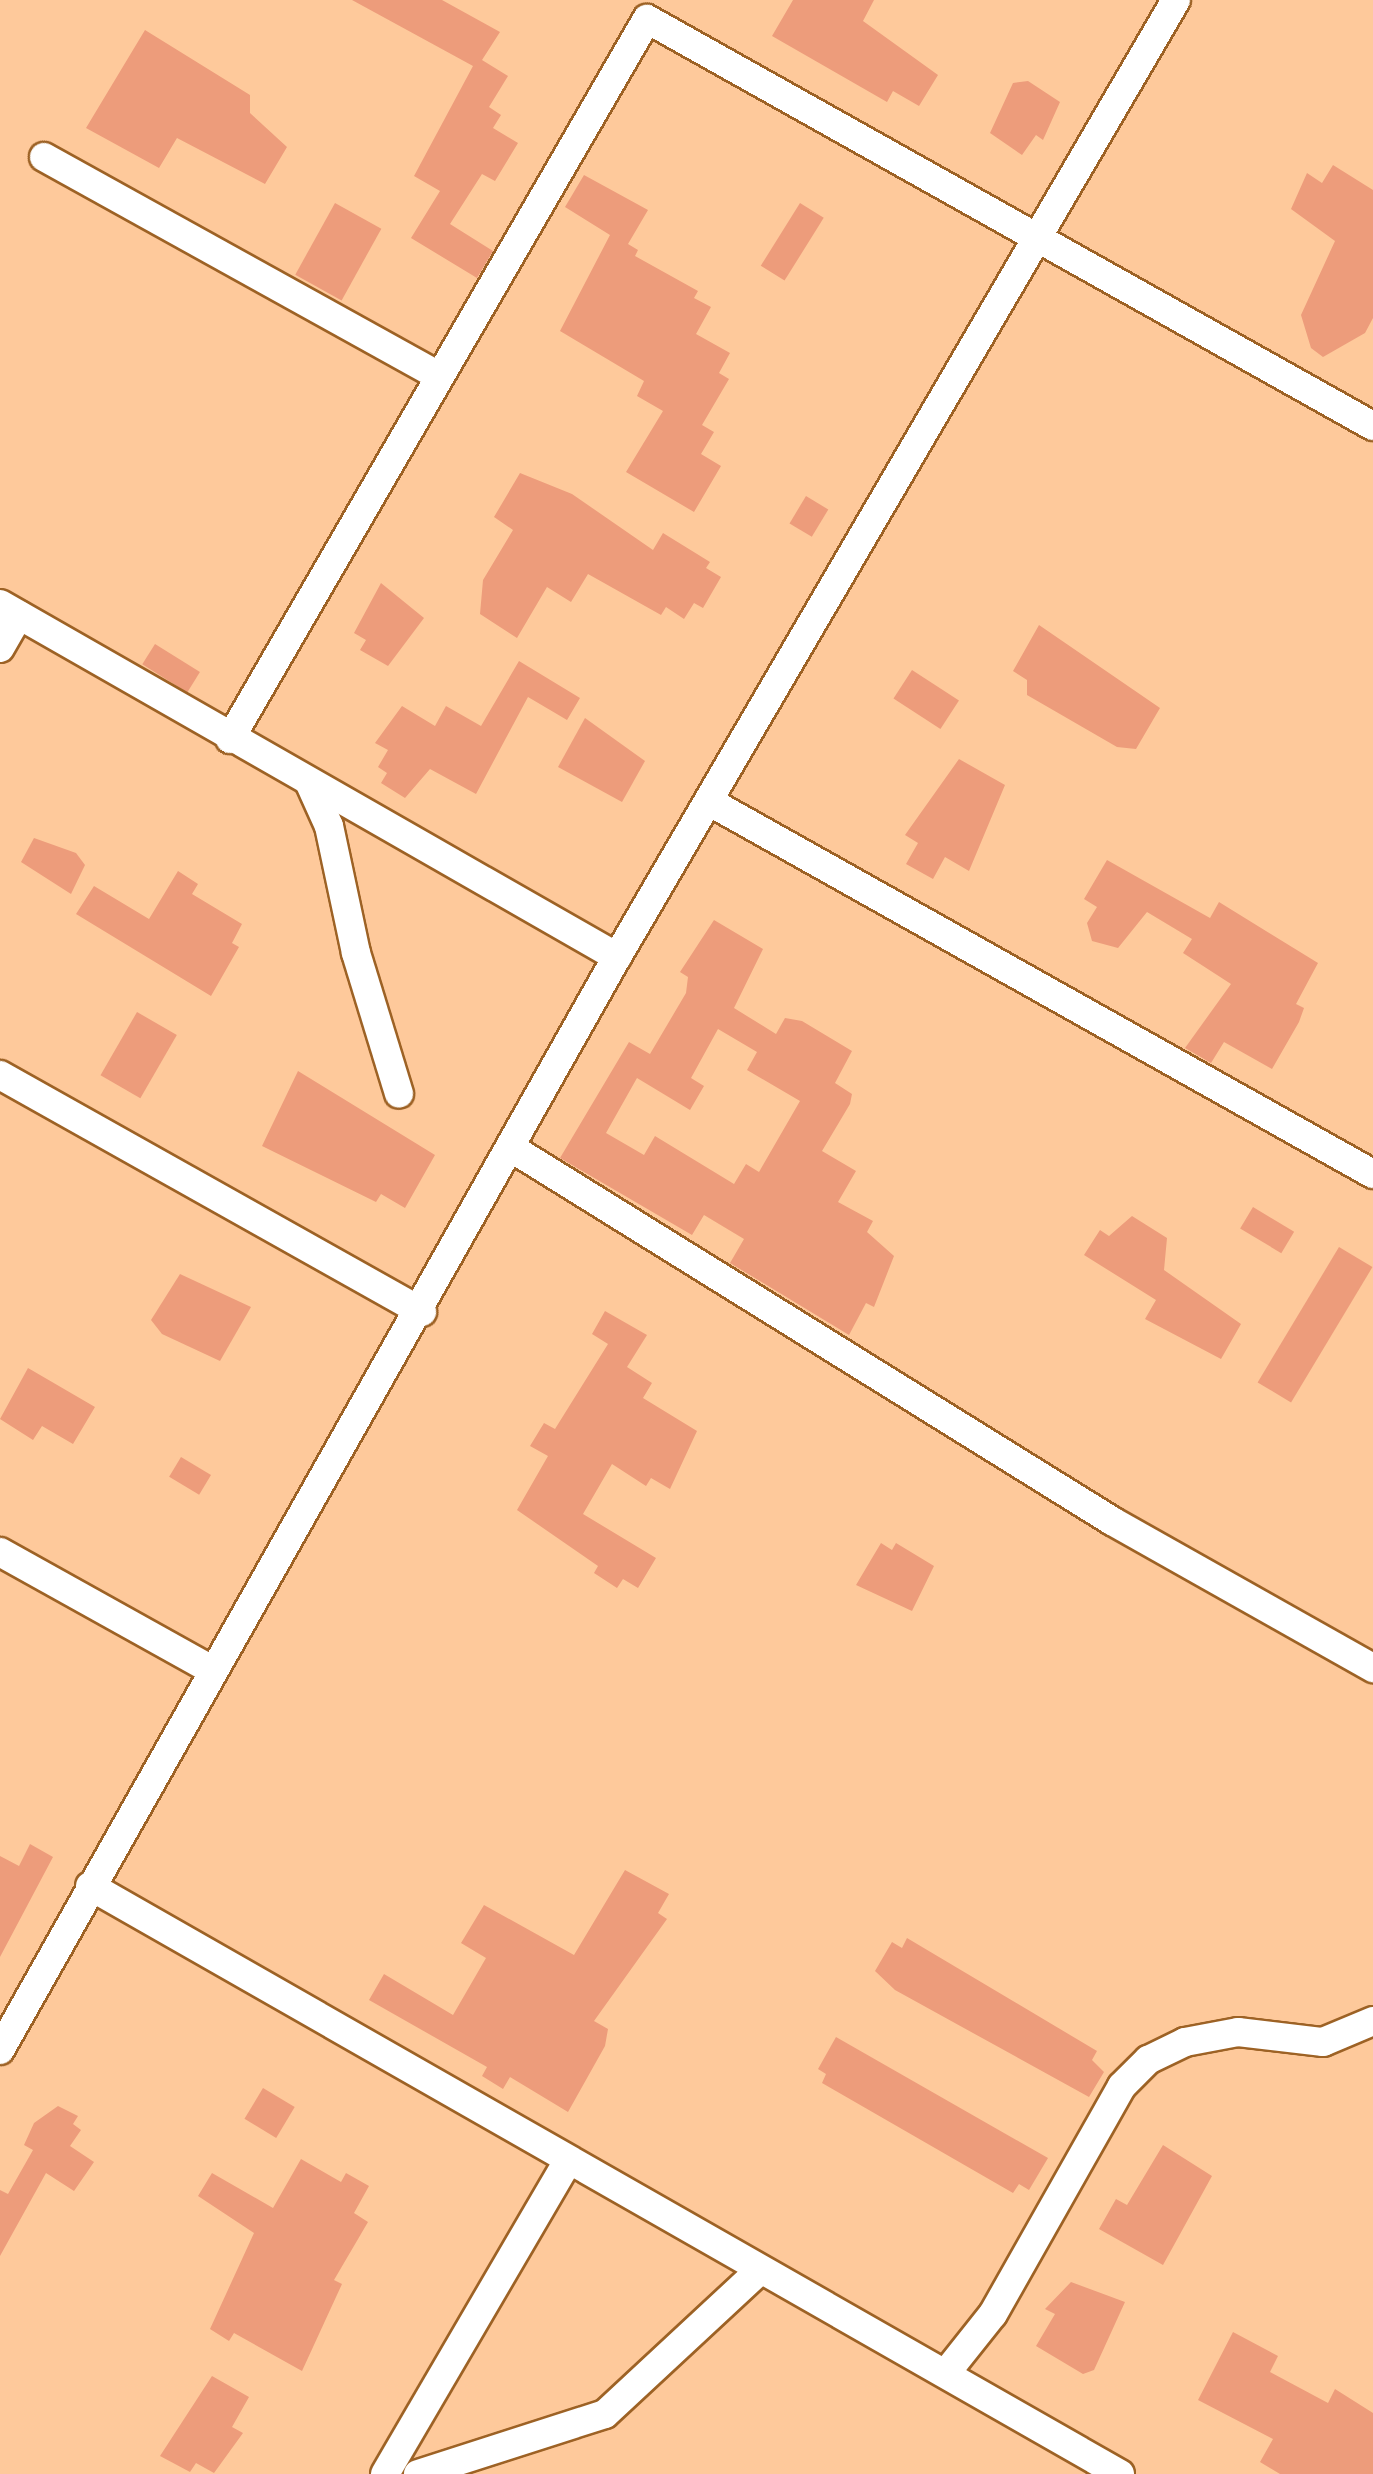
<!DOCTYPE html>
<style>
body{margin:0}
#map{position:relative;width:1373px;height:2474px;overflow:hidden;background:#fec99b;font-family:"Source Serif 4",serif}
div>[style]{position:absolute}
.building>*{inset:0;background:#ed9c7b;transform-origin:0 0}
.roads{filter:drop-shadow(2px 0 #9d6225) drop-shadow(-2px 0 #9d6225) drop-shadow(0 2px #9d6225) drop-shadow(0 -2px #9d6225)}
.minor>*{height:28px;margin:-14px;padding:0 14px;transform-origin:14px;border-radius:14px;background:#fff}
span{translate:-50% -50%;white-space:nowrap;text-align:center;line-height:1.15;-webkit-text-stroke:9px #fbf5ef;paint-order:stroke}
</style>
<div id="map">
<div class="building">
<div style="clip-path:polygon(352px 0,442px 0,500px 32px,482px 60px,508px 76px,489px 107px,501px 115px,493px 128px,518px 143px,495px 181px,482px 174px,450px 224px,493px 251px,477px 278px,411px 238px,440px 191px,414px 176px,473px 66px)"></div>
<div style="clip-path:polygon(793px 0,874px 0,863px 21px,938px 75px,919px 106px,893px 91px,887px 102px,772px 36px)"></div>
<div style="clip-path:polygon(145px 30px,250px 95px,250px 113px,287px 147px,265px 184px,177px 138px,159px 168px,86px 128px)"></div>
<div style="clip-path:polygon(1028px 81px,1060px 102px,1043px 140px,1036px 135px,1022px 155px,990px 133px,1013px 83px)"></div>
<div style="clip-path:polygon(1333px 165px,1373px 190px,1373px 318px,1365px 333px,1323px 357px,1311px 348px,1301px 315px,1335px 241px,1291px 209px,1307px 173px,1322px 183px)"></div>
<div style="clip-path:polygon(584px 175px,648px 210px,628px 244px,638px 250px,635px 256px,698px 291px,694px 298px,711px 307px,696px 334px,730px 353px,719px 373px,729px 379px,702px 425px,714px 432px,701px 454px,721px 466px,694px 512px,626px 472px,663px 411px,637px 396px,644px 381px,560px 331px,610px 235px,565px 207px)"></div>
<div style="left:335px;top:203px;width:53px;height:82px;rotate:29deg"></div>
<div style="left:800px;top:203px;width:28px;height:74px;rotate:32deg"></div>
<div style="clip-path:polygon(520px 473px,572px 494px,653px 550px,663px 533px,710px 562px,706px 568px,721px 577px,703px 608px,694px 603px,684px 619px,666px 607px,661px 615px,588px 574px,571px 602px,547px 587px,517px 638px,480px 614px,483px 580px,513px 530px,494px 517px)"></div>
<div style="left:806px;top:496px;width:26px;height:32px;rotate:31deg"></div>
<div style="clip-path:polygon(381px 583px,424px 618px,388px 666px,360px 650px,366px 640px,354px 633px)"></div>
<div style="clip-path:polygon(1039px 625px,1160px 708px,1136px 749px,1117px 747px,1027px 695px,1027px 680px,1013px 671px)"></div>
<div style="left:155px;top:644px;width:53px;height:24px;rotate:32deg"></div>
<div style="clip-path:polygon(519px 661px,580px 698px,567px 720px,528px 697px,476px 794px,430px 769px,405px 798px,381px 783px,387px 773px,378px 767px,388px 750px,375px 743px,402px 706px,435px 726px,446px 706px,481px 726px)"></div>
<div style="left:912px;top:670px;width:56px;height:34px;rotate:33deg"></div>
<div style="clip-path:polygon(585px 718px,645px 761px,622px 802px,558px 767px)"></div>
<div style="clip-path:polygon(959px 759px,1005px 785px,969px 871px,945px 857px,933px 879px,906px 864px,918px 843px,905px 835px)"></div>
<div style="clip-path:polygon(34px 838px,76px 853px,85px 865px,71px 894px,21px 862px)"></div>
<div style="clip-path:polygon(1107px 860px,1210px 918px,1219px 902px,1318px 963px,1296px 1004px,1304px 1008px,1299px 1022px,1272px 1069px,1224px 1042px,1211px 1063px,1185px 1048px,1231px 984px,1183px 953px,1192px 939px,1147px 912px,1118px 948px,1092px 941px,1087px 923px,1097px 907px,1084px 899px)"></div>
<div style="clip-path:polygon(178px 871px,198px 884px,192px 894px,242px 924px,232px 943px,239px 947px,211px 996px,76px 914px,94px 886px,149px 919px)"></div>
<div style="clip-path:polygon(evenodd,714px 920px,763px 949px,734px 1008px,776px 1034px,785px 1018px,802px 1021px,852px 1051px,835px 1083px,852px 1094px,850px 1104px,822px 1151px,856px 1171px,838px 1202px,873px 1221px,867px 1232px,894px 1256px,874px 1307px,866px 1303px,849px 1335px,730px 1263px,744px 1239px,704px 1215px,692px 1235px,560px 1158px,629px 1042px,650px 1054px,686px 993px,688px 977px,680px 972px,714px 920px,718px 1029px,757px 1052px,747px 1070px,800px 1101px,759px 1172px,746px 1164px,734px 1184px,655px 1136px,644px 1155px,606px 1133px,637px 1078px,690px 1110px,704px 1086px,691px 1078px,718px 1029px)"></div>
<div style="left:137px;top:1012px;width:46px;height:73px;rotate:30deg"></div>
<div style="clip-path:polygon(298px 1071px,435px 1155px,405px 1208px,381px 1194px,376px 1202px,262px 1146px)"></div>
<div style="left:1253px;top:1207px;width:48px;height:25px;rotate:31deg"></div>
<div style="clip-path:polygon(1132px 1216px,1167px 1238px,1164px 1270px,1241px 1324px,1221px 1359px,1145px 1319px,1156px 1300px,1084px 1255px,1100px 1230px,1109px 1236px)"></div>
<div style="left:1339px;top:1247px;width:39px;height:158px;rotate:31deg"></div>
<div style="clip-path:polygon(180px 1274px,251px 1307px,220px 1361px,162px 1334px,151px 1320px)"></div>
<div style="clip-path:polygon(605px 1311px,647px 1335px,627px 1367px,652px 1383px,643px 1398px,697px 1431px,670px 1489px,651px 1478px,646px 1486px,612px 1464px,583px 1514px,656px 1558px,638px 1588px,623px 1579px,617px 1588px,594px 1573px,598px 1566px,517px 1510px,548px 1456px,530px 1446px,544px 1423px,555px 1429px,608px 1344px,592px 1334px)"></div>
<div style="clip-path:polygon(28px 1368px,95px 1407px,73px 1444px,42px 1426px,33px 1440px,0 1419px)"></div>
<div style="left:181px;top:1457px;width:35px;height:23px;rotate:31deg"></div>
<div style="clip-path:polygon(881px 1543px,892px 1550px,896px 1543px,934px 1566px,912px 1611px,856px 1585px)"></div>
<div style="clip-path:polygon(30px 1844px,53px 1857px,0 1957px,0 1856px,19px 1866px)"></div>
<div style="clip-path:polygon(625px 1870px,669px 1894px,658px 1913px,667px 1919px,594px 2021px,608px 2029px,605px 2046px,568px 2112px,510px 2077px,503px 2089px,482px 2076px,487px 2067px,369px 2000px,384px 1974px,453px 2015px,486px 1958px,461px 1943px,484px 1905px,574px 1955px)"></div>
<div style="clip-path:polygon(907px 1938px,1097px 2051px,1092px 2060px,1104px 2072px,1089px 2097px,895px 1990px,875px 1971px,892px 1942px,902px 1948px)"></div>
<div style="clip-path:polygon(836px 2037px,1048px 2158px,1029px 2190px,1019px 2184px,1013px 2193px,822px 2083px,826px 2074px,818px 2069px)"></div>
<div style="left:263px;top:2088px;width:37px;height:36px;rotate:31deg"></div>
<div style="clip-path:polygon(58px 2106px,78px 2116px,73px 2124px,81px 2130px,70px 2146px,94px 2162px,74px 2191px,46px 2173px,0 2256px,0 2190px,8px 2194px,33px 2150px,24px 2145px,34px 2123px)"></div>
<div style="clip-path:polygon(1163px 2145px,1212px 2176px,1163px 2265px,1099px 2229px,1116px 2199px,1127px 2205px)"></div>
<div style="clip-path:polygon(301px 2159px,341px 2182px,346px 2173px,369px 2186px,354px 2213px,368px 2222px,334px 2280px,342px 2284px,302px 2371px,234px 2333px,229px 2341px,210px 2329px,254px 2233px,198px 2196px,212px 2173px,273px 2208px)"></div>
<div style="clip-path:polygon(1071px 2282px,1125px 2302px,1094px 2370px,1083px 2374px,1036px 2346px,1055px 2314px,1045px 2309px)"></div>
<div style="clip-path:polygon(1233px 2332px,1278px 2356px,1270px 2372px,1328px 2403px,1335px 2389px,1373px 2413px,1373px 2474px,1280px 2474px,1260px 2462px,1273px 2439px,1198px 2400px)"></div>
<div style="clip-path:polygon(212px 2376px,249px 2397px,232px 2427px,243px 2433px,214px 2473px,196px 2463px,190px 2472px,160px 2456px)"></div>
</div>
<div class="roads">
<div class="minor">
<div style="left:44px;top:157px;width:449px;rotate:29deg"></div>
<div style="left:0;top:604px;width:711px;rotate:29.77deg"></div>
<div style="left:0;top:648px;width:38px;rotate:-60deg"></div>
<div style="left:230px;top:739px;width:832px;rotate:-59.92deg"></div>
<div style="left:647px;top:19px;width:832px;rotate:29.28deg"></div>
<div style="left:310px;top:784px;width:46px;rotate:65.7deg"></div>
<div style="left:329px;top:826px;width:130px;rotate:78deg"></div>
<div style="left:356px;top:953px;width:147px;rotate:73deg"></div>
<div style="left:710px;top:802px;width:760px;rotate:29.3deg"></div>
<div style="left:0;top:1075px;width:484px;rotate:29.3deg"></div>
<div style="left:513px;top:1149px;width:705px;rotate:31.84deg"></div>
<div style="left:1112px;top:1521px;width:300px;rotate:29.4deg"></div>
<div style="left:0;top:1552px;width:243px;rotate:29.1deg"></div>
<div style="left:90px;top:1886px;width:1186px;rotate:29.72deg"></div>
<div style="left:0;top:2050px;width:1255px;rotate:-60.56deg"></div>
<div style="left:617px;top:957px;width:1108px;rotate:-59.71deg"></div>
<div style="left:946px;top:2373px;width:75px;rotate:-51.5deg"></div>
<div style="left:993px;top:2314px;width:262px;rotate:-60.5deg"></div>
<div style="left:1122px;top:2086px;width:37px;rotate:-45deg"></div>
<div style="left:1148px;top:2060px;width:41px;rotate:-25.9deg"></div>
<div style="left:1185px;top:2042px;width:54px;rotate:-10.7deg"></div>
<div style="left:1238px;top:2032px;width:86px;rotate:6.7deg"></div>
<div style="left:1323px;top:2042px;width:54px;rotate:-22.8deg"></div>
<div style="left:385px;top:2474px;width:361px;rotate:-59.7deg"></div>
<div style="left:418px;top:2474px;width:196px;rotate:-17.8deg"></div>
<div style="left:605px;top:2414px;width:212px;rotate:-42.9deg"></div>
</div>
</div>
</div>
